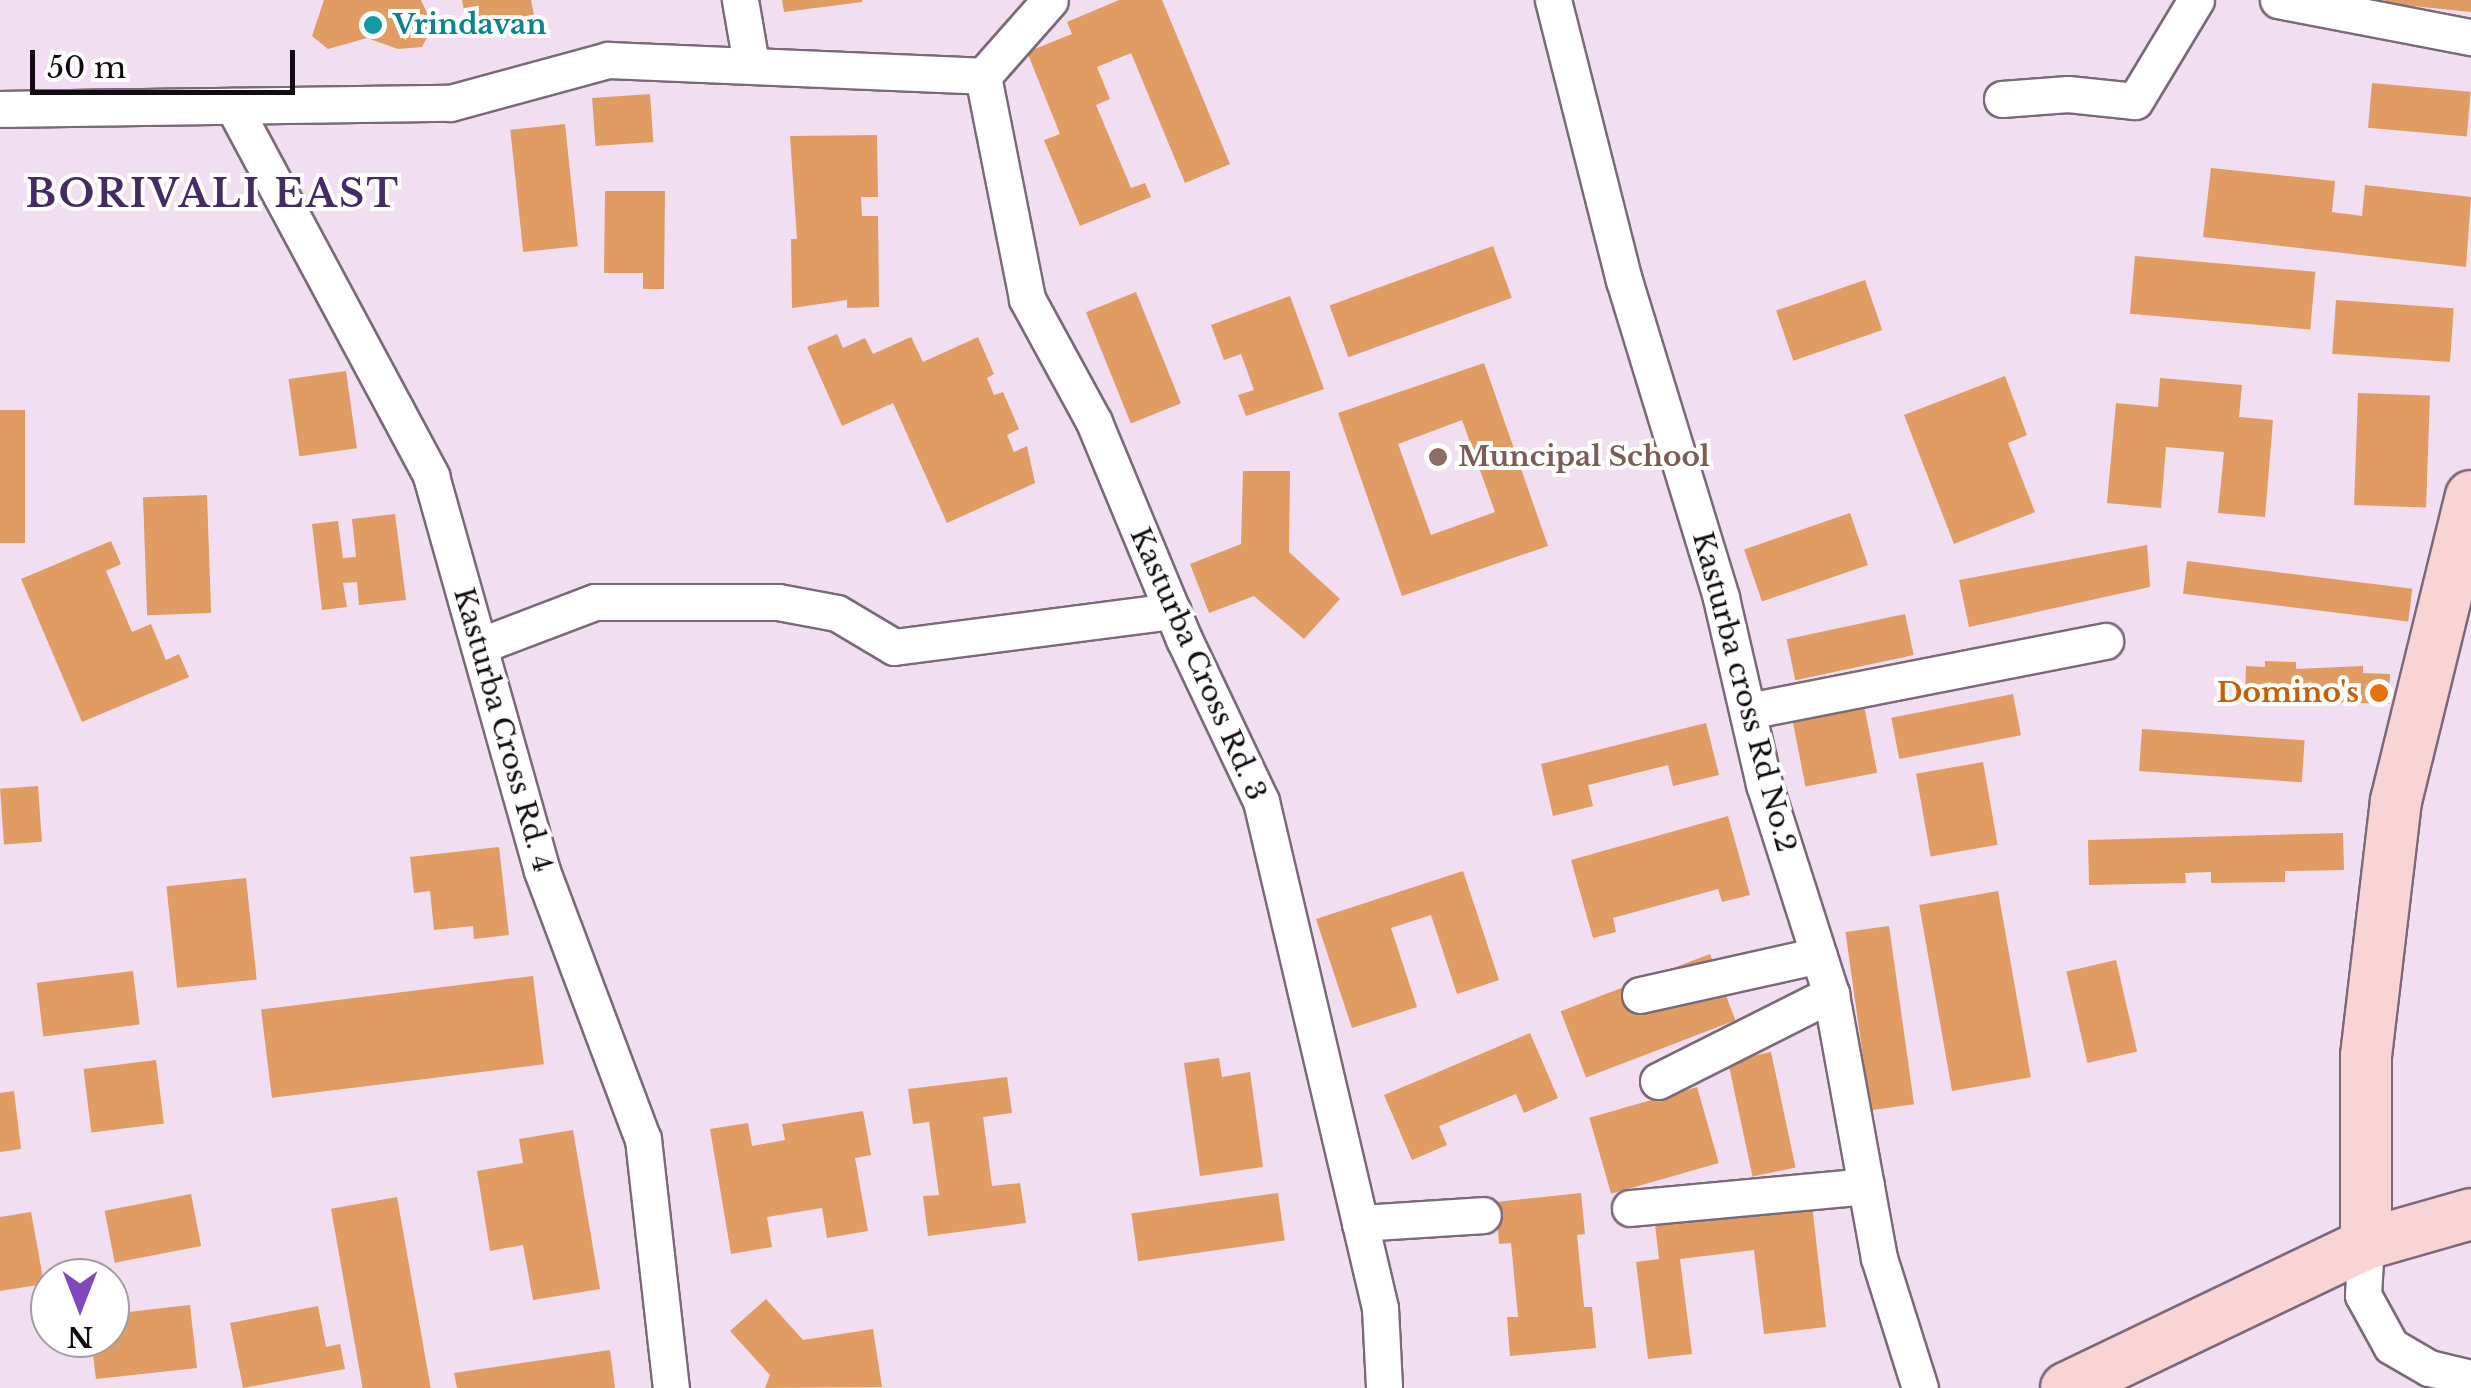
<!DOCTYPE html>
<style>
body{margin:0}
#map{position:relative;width:2471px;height:1388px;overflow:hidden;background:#f1def0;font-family:"Libre Baskerville",serif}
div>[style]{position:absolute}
.building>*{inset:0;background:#e09c62;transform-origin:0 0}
.roads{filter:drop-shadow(2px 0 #7a6979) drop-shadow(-2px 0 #7a6979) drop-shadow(0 2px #7a6979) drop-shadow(0 -2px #7a6979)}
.street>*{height:35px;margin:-17.5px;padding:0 17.5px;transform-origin:17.5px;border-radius:17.5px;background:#fff}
.secondary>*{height:50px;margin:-25px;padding:0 25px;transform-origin:25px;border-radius:25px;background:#f9d4d4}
.dots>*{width:28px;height:28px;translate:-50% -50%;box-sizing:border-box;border:5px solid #fff;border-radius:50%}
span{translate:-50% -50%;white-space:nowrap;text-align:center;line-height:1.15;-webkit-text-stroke:8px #fff;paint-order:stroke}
.culture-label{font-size:28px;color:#0d838f;font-weight:700}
.left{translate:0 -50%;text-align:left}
.education-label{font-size:28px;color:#785e54;font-weight:700}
.street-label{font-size:28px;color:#120c12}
.food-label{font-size:28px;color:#c56008;font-weight:700}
.right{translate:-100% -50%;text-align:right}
.district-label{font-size:38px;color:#452b65;font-weight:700;letter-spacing:2.5px}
.north{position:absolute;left:30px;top:1258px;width:100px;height:100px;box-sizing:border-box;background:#fff;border:2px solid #a09ea0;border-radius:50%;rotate:180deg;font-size:28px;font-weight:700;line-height:40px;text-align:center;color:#120c12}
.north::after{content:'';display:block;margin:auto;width:35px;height:45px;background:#8048be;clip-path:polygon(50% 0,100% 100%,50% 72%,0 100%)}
.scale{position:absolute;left:30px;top:50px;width:265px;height:45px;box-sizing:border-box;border:5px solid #120c12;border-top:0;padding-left:12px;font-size:30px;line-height:35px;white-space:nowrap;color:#120c12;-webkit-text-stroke:8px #fff;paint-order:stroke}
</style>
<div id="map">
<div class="building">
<div style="clip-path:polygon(324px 0,421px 0,433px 26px,422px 47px,398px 49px,367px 38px,328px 49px,312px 36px)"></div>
<div style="clip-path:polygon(462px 0,531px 0,534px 15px,467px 27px)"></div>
<div style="clip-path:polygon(782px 0,862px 0,862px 2px,784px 12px)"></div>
<div style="clip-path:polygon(1119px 0,1162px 0,1230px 164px,1185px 183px,1131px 53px,1097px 67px,1110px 99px,1096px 105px,1131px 188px,1145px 183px,1151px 197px,1080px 226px,1044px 140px,1060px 134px,1027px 52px,1072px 34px,1067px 22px)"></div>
<div style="clip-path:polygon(2385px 0,2471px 0,2471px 12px,2384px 3px)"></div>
<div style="left:2372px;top:83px;width:99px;height:45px;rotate:5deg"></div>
<div style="left:650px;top:94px;width:48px;height:58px;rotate:86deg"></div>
<div style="left:565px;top:124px;width:123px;height:55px;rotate:84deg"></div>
<div style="clip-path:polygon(877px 135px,878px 197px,861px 197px,862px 216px,878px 216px,879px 307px,847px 308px,847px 300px,792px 308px,791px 239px,797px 239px,790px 136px)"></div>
<div style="clip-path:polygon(2211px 168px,2335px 181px,2332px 212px,2362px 216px,2365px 185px,2471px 197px,2466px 267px,2203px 237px)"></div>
<div style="clip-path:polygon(605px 191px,665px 191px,664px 289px,643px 289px,643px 273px,604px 273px)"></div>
<div style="left:1493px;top:246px;width:55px;height:174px;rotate:70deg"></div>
<div style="left:2135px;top:256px;width:181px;height:58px;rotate:5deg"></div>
<div style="left:1865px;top:280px;width:53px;height:94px;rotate:71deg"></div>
<div style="left:1136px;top:292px;width:120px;height:54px;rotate:68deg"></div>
<div style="clip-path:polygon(1290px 296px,1324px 389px,1246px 416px,1238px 395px,1254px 390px,1241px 354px,1224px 360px,1211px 325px)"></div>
<div style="left:2336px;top:300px;width:118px;height:54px;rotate:4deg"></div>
<div style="clip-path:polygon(837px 334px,843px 348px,865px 338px,873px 354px,911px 337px,923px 362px,978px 337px,994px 374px,987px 378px,994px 395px,1003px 392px,1019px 429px,1007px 435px,1014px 452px,1027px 446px,1035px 483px,947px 523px,893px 403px,842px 426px,807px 347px)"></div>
<div style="clip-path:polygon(evenodd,1484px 363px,1548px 546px,1402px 596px,1338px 413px,1484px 363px,1462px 420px,1495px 512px,1431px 535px,1398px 444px,1462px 420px)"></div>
<div style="left:346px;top:371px;width:78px;height:58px;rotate:82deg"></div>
<div style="clip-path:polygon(2005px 376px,2027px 435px,2008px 443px,2035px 512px,1954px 544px,1904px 415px)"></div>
<div style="clip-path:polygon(2160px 378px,2242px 385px,2239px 417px,2273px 420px,2265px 517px,2218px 513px,2224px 452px,2166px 447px,2161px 508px,2107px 503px,2116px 403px,2158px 407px)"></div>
<div style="left:2358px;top:393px;width:72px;height:112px;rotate:2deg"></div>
<div style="left:0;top:410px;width:25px;height:133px"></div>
<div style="clip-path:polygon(1243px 471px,1290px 471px,1289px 552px,1340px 599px,1304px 639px,1254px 596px,1209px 613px,1190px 564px,1241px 544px)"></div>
<div style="left:207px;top:495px;width:118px;height:64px;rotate:88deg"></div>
<div style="left:1850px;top:513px;width:55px;height:112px;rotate:71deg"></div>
<div style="clip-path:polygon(395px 514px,406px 600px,359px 605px,357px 582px,343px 583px,347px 607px,322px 610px,312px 524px,338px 521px,343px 558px,356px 557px,352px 519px)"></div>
<div style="clip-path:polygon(111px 541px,121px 564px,106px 571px,132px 632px,151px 624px,166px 660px,179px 654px,189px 677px,82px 722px,21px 579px)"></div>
<div style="clip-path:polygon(2147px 545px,2150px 587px,1969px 627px,1959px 580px)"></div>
<div style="left:2187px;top:561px;width:227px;height:33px;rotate:7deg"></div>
<div style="left:1905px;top:614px;width:42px;height:121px;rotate:78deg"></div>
<div style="clip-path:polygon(2265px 661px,2296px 662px,2296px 669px,2363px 666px,2363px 673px,2390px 674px,2389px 704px,2245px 699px,2246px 666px,2265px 667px)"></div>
<div style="left:2013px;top:694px;width:42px;height:124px;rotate:79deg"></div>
<div style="left:1863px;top:700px;width:74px;height:73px;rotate:79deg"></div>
<div style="clip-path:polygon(1706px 723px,1719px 775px,1673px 786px,1668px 765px,1588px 785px,1593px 806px,1553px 816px,1541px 764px)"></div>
<div style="left:2142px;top:729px;width:163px;height:42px;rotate:4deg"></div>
<div style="left:1983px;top:762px;width:84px;height:68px;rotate:80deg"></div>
<div style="left:38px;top:786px;width:56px;height:38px;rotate:86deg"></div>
<div style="clip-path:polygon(1728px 816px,1750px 895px,1722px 902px,1718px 889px,1613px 918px,1616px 932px,1593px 938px,1571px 860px)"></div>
<div style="clip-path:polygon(2343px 833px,2344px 870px,2285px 871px,2285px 882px,2211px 883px,2211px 872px,2185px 873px,2186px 883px,2089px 885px,2088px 840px)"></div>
<div style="clip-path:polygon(499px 847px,509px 935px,474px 939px,473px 926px,434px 930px,430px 891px,414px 893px,410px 857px)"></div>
<div style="clip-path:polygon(1463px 871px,1499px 980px,1457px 994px,1431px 915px,1391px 928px,1417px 1007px,1352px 1028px,1316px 919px)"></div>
<div style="left:246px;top:878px;width:102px;height:80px;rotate:84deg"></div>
<div style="left:1998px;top:891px;width:189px;height:80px;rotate:80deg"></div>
<div style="left:1889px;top:926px;width:180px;height:44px;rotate:82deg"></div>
<div style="left:1710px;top:954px;width:71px;height:160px;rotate:69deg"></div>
<div style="left:2116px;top:960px;width:94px;height:51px;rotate:77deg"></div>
<div style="left:133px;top:971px;width:54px;height:97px;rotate:83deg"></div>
<div style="left:533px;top:976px;width:89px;height:274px;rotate:83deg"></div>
<div style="clip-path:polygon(1530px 1033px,1558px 1098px,1524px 1113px,1516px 1094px,1439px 1126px,1447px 1145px,1412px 1160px,1384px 1095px)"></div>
<div style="left:1771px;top:1052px;width:118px;height:44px;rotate:78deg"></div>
<div style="clip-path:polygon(1219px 1058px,1222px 1077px,1250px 1072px,1263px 1167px,1200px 1176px,1184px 1063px)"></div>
<div style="left:156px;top:1060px;width:64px;height:73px;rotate:83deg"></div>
<div style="clip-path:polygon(1007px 1077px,1012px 1113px,983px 1117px,992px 1186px,1020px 1183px,1026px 1223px,928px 1236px,923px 1196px,939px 1195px,929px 1122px,913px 1124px,908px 1089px)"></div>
<div style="left:1697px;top:1087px;width:79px;height:112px;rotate:74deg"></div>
<div style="clip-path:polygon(14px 1091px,21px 1149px,0 1152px,0 1093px)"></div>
<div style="clip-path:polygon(863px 1111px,871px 1155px,855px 1158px,868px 1231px,827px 1238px,822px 1208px,767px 1217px,772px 1247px,731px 1254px,710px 1129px,748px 1123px,752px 1146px,785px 1140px,782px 1124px)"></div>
<div style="clip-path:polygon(573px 1130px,600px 1289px,533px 1300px,523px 1245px,490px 1251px,477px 1171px,523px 1163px,519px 1139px)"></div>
<div style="left:1278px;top:1193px;width:48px;height:148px;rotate:82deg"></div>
<div style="clip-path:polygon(1581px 1193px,1585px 1234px,1577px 1235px,1584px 1307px,1592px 1307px,1596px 1348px,1510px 1356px,1507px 1317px,1518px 1317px,1511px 1243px,1499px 1244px,1496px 1202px)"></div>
<div style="left:191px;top:1194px;width:53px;height:88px;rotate:79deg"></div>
<div style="clip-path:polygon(1811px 1196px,1826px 1327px,1764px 1334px,1754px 1250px,1680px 1259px,1692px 1354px,1648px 1359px,1636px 1262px,1659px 1259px,1654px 1215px)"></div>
<div style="left:397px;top:1197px;width:194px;height:67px;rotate:80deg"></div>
<div style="clip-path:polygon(31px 1212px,44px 1284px,0 1291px,0 1217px)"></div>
<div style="clip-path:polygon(766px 1299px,803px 1340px,873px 1329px,882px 1387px,765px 1388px,770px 1375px,730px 1331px)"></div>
<div style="clip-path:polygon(190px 1305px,197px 1368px,96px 1379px,91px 1338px,110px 1338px,110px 1314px)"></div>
<div style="clip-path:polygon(318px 1306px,326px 1347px,340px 1344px,345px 1369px,243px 1388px,230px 1323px)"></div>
<div style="clip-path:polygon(610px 1350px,615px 1388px,457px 1388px,454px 1373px)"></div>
</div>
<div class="roads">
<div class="street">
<div style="left:740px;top:0;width:65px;rotate:80.2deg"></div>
<div style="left:1553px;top:0;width:289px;rotate:75.8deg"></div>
<div style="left:1624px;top:280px;width:332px;rotate:73deg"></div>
<div style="left:1721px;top:598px;width:191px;rotate:77deg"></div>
<div style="left:1764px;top:784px;width:220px;rotate:72.3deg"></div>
<div style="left:1831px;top:994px;width:268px;rotate:79.7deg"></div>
<div style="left:1879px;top:1258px;width:136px;rotate:72.5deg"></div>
<div style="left:2278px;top:0;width:197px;rotate:10.9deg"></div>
<div style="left:983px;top:76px;width:227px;rotate:78.8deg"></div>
<div style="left:1027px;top:299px;width:140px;rotate:61.4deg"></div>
<div style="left:1094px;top:422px;width:235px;rotate:67.5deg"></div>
<div style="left:1184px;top:639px;width:179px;rotate:64.6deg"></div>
<div style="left:1261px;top:801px;width:521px;rotate:76.79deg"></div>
<div style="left:1380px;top:1308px;width:80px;rotate:87.1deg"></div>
<div style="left:2002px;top:99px;width:66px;rotate:-4.3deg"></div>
<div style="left:2068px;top:94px;width:67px;rotate:6deg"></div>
<div style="left:2135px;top:101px;width:118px;rotate:-58.9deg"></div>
<div style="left:233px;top:106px;width:420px;rotate:61.8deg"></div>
<div style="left:431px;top:476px;width:410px;rotate:74.3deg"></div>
<div style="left:542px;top:871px;width:286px;rotate:69.4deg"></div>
<div style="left:643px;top:1139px;width:251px;rotate:83.6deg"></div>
<div style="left:0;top:109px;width:450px;rotate:-0.8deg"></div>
<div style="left:450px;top:103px;width:164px;rotate:-15.2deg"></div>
<div style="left:608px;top:60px;width:375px;rotate:2.4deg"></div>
<div style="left:983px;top:76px;width:101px;rotate:-48.6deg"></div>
<div style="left:479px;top:646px;width:124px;rotate:-20.8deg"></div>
<div style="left:595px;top:602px;width:183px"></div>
<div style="left:778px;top:602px;width:60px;rotate:10.6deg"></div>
<div style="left:837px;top:613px;width:66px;rotate:30.8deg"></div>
<div style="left:894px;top:647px;width:281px;rotate:-7.4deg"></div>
<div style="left:1748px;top:711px;width:364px;rotate:-11.1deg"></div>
<div style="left:1640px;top:995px;width:183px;rotate:-12.6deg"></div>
<div style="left:1658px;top:1081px;width:194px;rotate:-26.7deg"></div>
<div style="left:1630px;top:1208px;width:237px;rotate:-5.3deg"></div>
<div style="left:1360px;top:1223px;width:123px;rotate:-3.7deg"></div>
<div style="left:2366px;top:1244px;width:51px;rotate:93.4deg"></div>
<div style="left:2363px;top:1295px;width:58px;rotate:61.2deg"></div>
<div style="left:2391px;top:1346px;width:44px;rotate:30.1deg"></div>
<div style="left:2429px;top:1368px;width:43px;rotate:13.4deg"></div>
</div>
<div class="secondary">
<div style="left:2366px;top:1244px;width:188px;rotate:-90deg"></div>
<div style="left:2366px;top:1056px;width:257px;rotate:-83.3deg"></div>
<div style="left:2396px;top:801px;width:314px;rotate:-76.2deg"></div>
<div style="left:2066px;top:1388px;width:333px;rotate:-25.6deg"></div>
<div style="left:2366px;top:1244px;width:109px;rotate:-15.9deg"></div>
</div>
</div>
<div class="dots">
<div style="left:373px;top:25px;background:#0f9aa8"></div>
<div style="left:1438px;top:457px;background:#8d6e63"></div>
<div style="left:2379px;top:693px;background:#e8710a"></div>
</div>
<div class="culture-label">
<span class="left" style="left:393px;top:25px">Vrindavan</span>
</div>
<div class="education-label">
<span class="left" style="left:1458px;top:457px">Muncipal School</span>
</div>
<div class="street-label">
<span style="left:1198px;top:664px;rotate:66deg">Kasturba Cross Rd. 3</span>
<span style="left:1744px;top:692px;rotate:75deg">Kasturba cross Rd No.2</span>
<span style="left:503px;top:730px;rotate:74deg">Kasturba Cross Rd. 4</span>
</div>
<div class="food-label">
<span class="right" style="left:2359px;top:693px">Domino's</span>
</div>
<div class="district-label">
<span style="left:213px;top:194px">BORIVALI EAST</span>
</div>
<div class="north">N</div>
<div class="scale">50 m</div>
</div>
